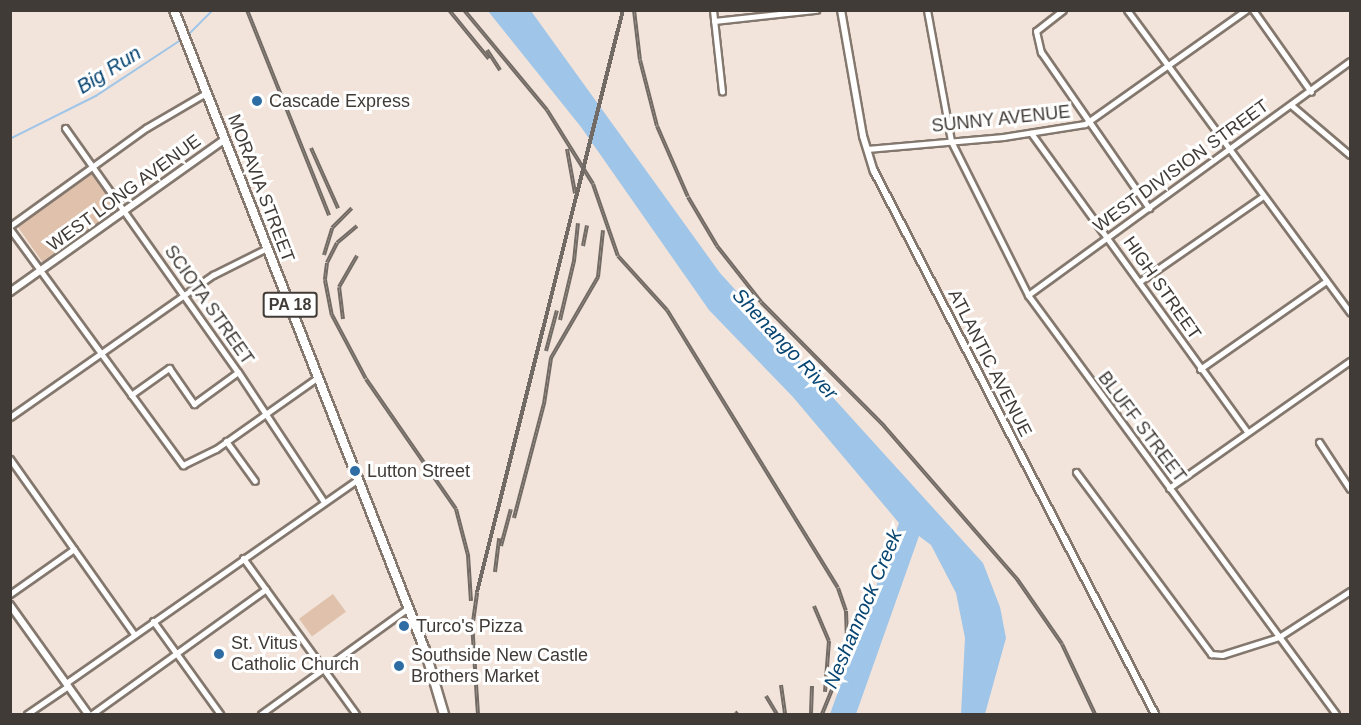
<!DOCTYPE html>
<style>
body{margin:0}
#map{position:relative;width:1361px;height:725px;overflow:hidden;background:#f2e4da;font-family:Arial,sans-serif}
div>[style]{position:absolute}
.green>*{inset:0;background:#e0c2ac;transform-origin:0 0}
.water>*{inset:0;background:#9fc5e9}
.stream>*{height:1.5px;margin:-0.75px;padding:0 0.75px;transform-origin:0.75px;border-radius:0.75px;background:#9fc5e9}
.roads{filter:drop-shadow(2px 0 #84786e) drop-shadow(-2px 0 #84786e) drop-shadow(0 2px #84786e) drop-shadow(0 -2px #84786e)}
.minor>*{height:5px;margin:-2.5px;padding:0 2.5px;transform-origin:2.5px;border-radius:2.5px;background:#fff}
.tertiary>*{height:6px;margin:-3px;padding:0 3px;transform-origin:3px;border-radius:3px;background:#fff}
.primary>*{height:8px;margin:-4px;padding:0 4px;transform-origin:4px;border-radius:4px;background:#fff}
.rail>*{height:4px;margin-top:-2px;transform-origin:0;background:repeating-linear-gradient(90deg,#fff 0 4.5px,#726a64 0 9px);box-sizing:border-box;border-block:2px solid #726a64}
.dots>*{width:16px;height:16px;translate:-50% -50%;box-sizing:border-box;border:3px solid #fff;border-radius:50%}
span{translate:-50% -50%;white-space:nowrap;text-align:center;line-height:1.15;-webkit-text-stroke:6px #fff;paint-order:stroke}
.shield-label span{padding:2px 4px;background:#fff;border:2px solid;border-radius:4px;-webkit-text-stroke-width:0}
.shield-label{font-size:16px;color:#413b37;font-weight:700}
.poi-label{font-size:18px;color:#413b37}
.left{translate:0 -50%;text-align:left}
.street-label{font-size:18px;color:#413b37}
.water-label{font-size:20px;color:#064471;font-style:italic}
.frame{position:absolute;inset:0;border:12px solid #413b37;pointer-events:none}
</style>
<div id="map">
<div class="green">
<div style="left:91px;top:171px;width:47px;height:92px;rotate:55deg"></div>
<div style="left:333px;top:594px;width:22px;height:42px;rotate:54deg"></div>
</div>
<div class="water">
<div style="clip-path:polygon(488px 11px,531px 11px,720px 273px,983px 563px,1000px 607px,1006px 638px,985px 714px,961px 714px,965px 638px,956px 593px,931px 545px,919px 536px,856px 714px,830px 714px,899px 523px,793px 397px,709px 310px,581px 127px)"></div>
</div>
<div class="stream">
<div style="left:187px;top:36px;width:37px;rotate:-45deg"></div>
<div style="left:10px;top:139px;width:96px;rotate:-26.6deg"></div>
<div style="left:96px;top:96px;width:102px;rotate:-33.4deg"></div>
</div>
<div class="roads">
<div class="minor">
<div style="left:713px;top:10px;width:82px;rotate:83.7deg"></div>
<div style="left:927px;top:10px;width:133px;rotate:79.6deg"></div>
<div style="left:951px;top:141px;width:172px;rotate:63.4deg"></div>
<div style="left:1028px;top:295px;width:520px;rotate:53.68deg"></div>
<div style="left:1063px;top:10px;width:34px;rotate:142deg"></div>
<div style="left:1036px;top:31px;width:22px;rotate:77deg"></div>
<div style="left:1041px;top:52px;width:190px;rotate:55.3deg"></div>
<div style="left:1127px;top:10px;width:376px;rotate:53.6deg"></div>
<div style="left:1253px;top:10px;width:100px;rotate:54.7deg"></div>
<div style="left:714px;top:21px;width:103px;rotate:-6.2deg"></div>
<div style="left:1291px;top:105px;width:77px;rotate:40.3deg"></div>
<div style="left:65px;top:128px;width:299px;rotate:54.7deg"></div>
<div style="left:238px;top:372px;width:156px;rotate:56.5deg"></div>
<div style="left:1031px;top:133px;width:368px;rotate:54.1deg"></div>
<div style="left:867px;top:149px;width:137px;rotate:-5deg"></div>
<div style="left:1003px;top:137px;width:83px;rotate:-9deg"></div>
<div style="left:1085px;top:124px;width:197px;rotate:-35.3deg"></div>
<div style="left:10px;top:226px;width:168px;rotate:-35.8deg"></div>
<div style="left:146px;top:128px;width:69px;rotate:-30.3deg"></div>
<div style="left:10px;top:229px;width:293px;rotate:53.8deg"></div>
<div style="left:183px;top:465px;width:37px;rotate:-26deg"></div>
<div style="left:216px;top:449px;width:125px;rotate:-35.2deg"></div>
<div style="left:1139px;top:282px;width:151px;rotate:-34.7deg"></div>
<div style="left:1028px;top:295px;width:398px;rotate:-36deg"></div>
<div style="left:1200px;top:369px;width:154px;rotate:-34.9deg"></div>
<div style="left:131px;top:395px;width:47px;rotate:-35.4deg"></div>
<div style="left:169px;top:368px;width:44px;rotate:55.2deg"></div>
<div style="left:194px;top:404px;width:54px;rotate:-36deg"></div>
<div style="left:10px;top:417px;width:248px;rotate:-35deg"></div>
<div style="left:213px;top:275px;width:60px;rotate:-26.6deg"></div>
<div style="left:226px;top:441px;width:49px;rotate:54.1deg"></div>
<div style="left:1319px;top:442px;width:56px;rotate:56.6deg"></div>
<div style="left:10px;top:459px;width:214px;rotate:54.7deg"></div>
<div style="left:1076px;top:472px;width:227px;rotate:53.4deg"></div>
<div style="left:1211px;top:654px;width:11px;rotate:5deg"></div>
<div style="left:1222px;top:655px;width:60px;rotate:-17.5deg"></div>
<div style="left:1279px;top:637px;width:85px;rotate:-32.9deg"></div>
<div style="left:1169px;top:488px;width:221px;rotate:-35.1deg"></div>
<div style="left:243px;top:558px;width:193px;rotate:54.1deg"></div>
<div style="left:10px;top:594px;width:78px;rotate:-35.1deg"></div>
<div style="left:153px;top:621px;width:115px;rotate:54.2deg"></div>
<div style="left:66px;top:683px;width:356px;rotate:-34.9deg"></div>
<div style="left:27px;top:714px;width:50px;rotate:-34.3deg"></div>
<div style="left:92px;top:714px;width:214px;rotate:-35.7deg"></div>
<div style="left:261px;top:714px;width:181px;rotate:-35.8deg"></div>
</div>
<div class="tertiary">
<div style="left:841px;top:10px;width:128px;rotate:80.1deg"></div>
<div style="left:863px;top:136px;width:37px;rotate:73deg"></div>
<div style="left:874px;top:171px;width:611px;rotate:62.64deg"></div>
<div style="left:10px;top:292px;width:264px;rotate:-35.4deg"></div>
<div style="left:10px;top:605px;width:134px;rotate:54.4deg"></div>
</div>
<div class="primary">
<div style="left:174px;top:10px;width:687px;rotate:68.59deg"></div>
<div style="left:425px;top:650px;width:67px;rotate:73.5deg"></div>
</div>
</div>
<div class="rail">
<div style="left:247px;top:10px;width:221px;rotate:68.2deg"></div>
<div style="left:449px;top:10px;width:63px;rotate:50.8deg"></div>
<div style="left:464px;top:10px;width:130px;rotate:50.3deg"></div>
<div style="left:547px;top:110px;width:87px;rotate:58.1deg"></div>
<div style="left:593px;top:184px;width:76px;rotate:70.9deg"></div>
<div style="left:618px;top:256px;width:73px;rotate:47.8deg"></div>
<div style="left:667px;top:310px;width:326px;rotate:58.4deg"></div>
<div style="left:838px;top:588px;width:24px;rotate:71deg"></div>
<div style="left:846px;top:611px;width:25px;rotate:88deg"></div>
<div style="left:847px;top:636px;width:35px;rotate:102deg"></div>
<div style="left:840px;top:670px;width:48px;rotate:112.2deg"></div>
<div style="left:634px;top:10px;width:50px;rotate:83.2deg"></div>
<div style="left:640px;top:60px;width:68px;rotate:75.6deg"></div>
<div style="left:657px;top:126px;width:77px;rotate:66.4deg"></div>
<div style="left:688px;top:197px;width:57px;rotate:59.4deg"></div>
<div style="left:717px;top:246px;width:71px;rotate:51.8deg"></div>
<div style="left:761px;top:302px;width:175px;rotate:45.2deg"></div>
<div style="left:884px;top:426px;width:203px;rotate:49deg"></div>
<div style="left:1017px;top:579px;width:79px;rotate:55.3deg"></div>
<div style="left:1062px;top:644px;width:77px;rotate:64.8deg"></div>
<div style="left:487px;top:50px;width:24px;rotate:57deg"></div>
<div style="left:311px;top:148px;width:66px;rotate:65.8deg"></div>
<div style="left:567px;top:149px;width:45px;rotate:79.7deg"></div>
<div style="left:357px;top:226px;width:26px;rotate:140deg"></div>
<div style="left:337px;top:243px;width:22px;rotate:117deg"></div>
<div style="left:327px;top:263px;width:17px;rotate:97deg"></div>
<div style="left:325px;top:280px;width:36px;rotate:79deg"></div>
<div style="left:332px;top:315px;width:72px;rotate:62deg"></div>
<div style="left:366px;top:379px;width:158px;rotate:55.3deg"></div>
<div style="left:456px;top:509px;width:48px;rotate:75.4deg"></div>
<div style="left:468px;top:555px;width:46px;rotate:86.3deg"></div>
<div style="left:583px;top:246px;width:21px;rotate:-79deg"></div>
<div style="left:324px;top:255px;width:28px;rotate:-73deg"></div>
<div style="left:332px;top:228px;width:28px;rotate:-45deg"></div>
<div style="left:343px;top:319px;width:32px;rotate:-97deg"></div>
<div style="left:339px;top:287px;width:36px;rotate:-60deg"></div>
<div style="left:560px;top:320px;width:61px;rotate:-76.7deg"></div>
<div style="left:574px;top:261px;width:38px;rotate:-84deg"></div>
<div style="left:546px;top:351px;width:42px;rotate:-75deg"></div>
<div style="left:514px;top:518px;width:118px;rotate:-75.3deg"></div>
<div style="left:544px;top:404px;width:47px;rotate:-81.3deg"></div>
<div style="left:551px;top:358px;width:94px;rotate:-59.9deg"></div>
<div style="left:598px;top:277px;width:47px;rotate:-83.9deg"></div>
<div style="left:501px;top:546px;width:38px;rotate:-75deg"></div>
<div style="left:495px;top:572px;width:34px;rotate:-83deg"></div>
<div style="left:814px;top:606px;width:38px;rotate:67deg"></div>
<div style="left:829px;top:641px;width:51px;rotate:94.5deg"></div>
<div style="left:472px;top:622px;width:92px;rotate:86.3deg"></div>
<div style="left:472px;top:629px;width:37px;rotate:-82deg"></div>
<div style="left:477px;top:592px;width:600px;rotate:-75.92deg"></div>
<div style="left:781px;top:685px;width:29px;rotate:82deg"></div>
<div style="left:766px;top:696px;width:21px;rotate:59deg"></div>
<div style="left:735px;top:712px;width:3px;rotate:45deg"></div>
<div style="left:811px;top:714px;width:28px;rotate:-88deg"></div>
</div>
<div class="dots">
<div style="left:257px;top:101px;background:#2d6da4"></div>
<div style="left:355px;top:471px;background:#2d6da4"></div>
<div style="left:404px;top:626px;background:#2d6da4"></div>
<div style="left:219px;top:654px;background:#2d6da4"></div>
<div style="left:399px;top:666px;background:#2d6da4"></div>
</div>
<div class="shield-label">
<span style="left:290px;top:305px">PA 18</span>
</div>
<div class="poi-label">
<span class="left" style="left:269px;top:101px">Cascade Express</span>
<span class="left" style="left:367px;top:471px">Lutton Street</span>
<span class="left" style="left:416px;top:626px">Turco's Pizza</span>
<span class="left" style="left:231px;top:654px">St. Vitus<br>Catholic Church</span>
<span class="left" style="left:411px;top:666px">Southside New Castle<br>Brothers Market</span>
</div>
<div class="street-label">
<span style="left:1001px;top:119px;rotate:-6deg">SUNNY AVENUE</span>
<span style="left:1181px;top:166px;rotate:-36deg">WEST DIVISION STREET</span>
<span style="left:261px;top:188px;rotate:69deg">MORAVIA STREET</span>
<span style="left:124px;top:193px;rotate:-36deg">WEST LONG AVENUE</span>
<span style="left:1162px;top:288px;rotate:55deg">HIGH STREET</span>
<span style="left:209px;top:305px;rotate:55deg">SCIOTA STREET</span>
<span style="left:990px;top:363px;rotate:63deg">ATLANTIC AVENUE</span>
<span style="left:1142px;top:427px;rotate:53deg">BLUFF STREET</span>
</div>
<div class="water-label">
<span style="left:109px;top:70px;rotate:-32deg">Big Run</span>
<span style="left:785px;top:344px;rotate:47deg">Shenango River</span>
<span style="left:863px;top:609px;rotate:-67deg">Neshannock Creek</span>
</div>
<div class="frame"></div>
</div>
